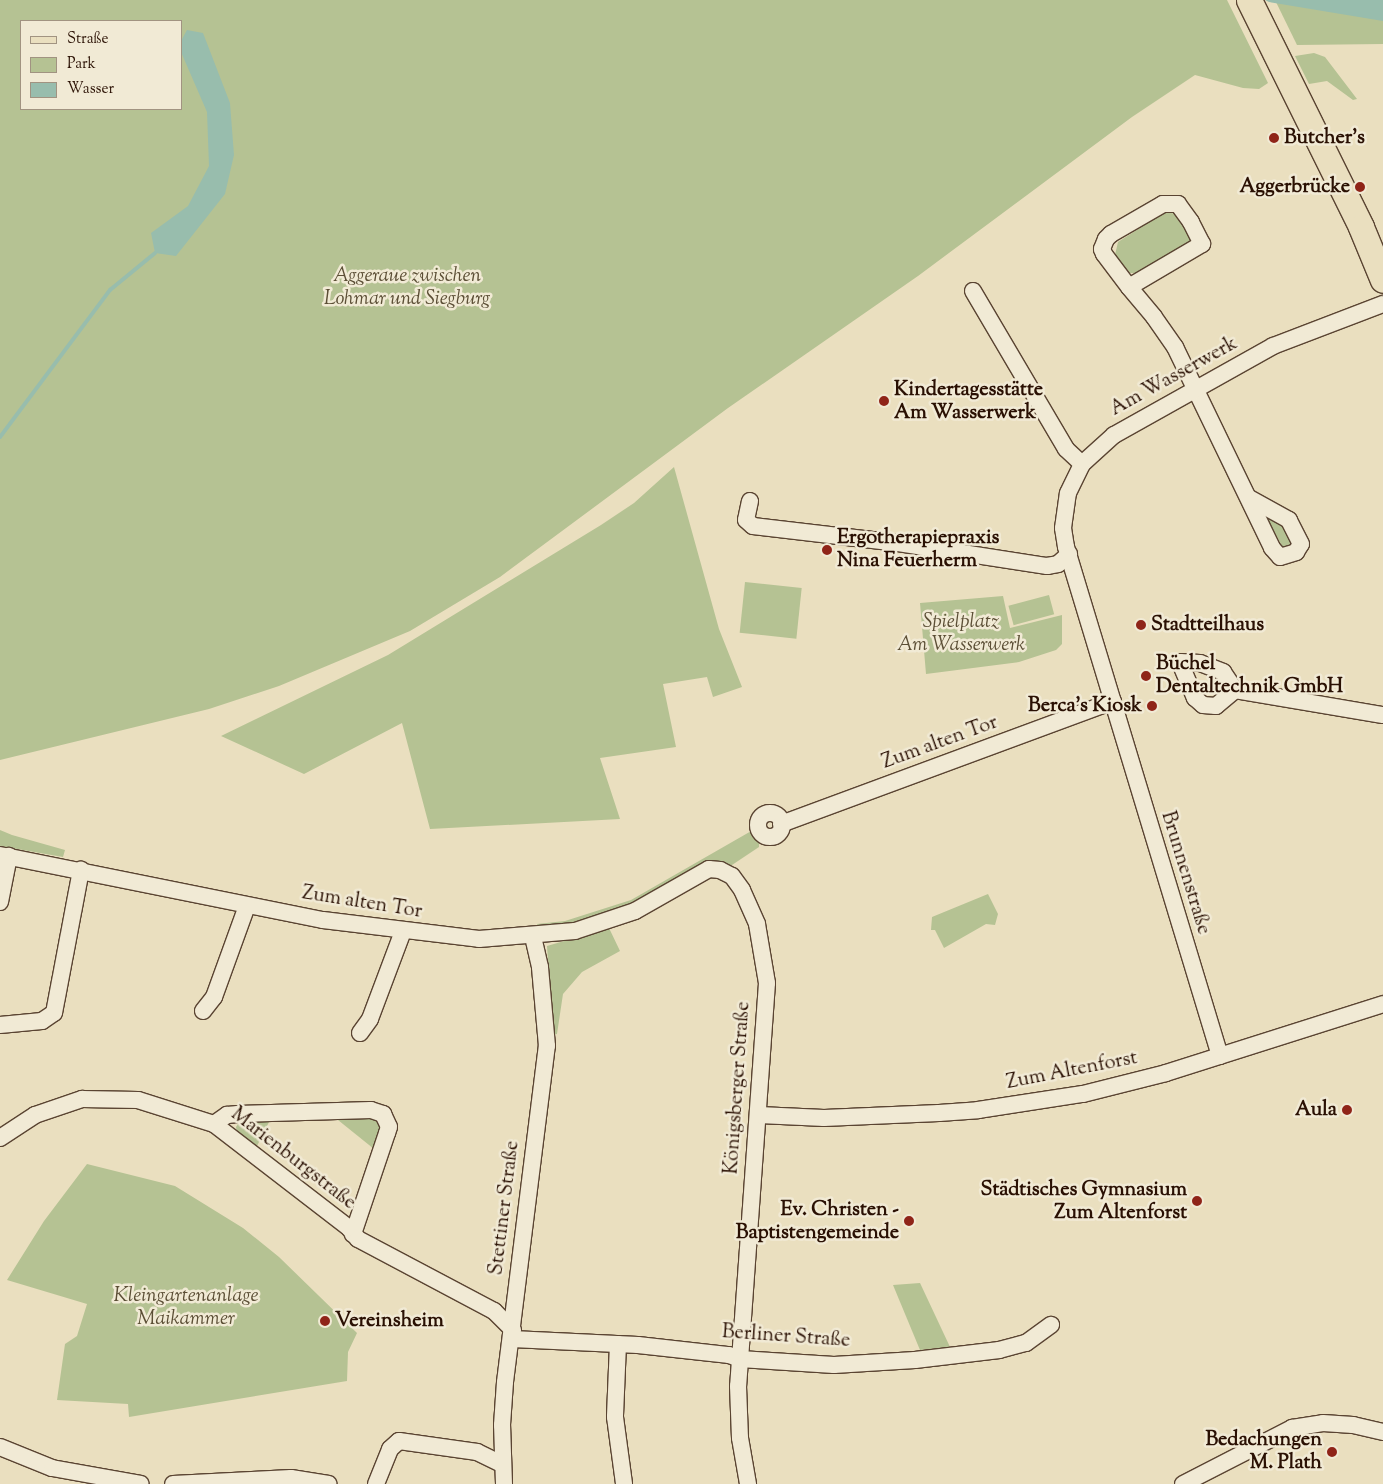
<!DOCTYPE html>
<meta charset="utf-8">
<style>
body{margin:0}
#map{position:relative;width:1383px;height:1484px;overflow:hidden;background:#eadfbf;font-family:"Sorts Mill Goudy",serif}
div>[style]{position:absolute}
.green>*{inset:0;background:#b5c293;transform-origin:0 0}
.water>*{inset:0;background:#98bdad}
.stream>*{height:4px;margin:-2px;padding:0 2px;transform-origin:2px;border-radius:2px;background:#98bdad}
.roads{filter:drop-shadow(1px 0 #5a4432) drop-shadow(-1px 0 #5a4432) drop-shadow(0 1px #5a4432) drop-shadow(0 -1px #5a4432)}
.street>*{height:16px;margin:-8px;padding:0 8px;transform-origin:8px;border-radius:8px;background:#f1ead5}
.street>.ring{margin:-8px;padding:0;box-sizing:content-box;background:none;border:16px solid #f1ead5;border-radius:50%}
.primary>*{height:25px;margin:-12.5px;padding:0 12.5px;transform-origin:12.5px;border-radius:12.5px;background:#eadfbf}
.dots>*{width:14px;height:14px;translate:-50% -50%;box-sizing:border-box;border:2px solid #f1ead5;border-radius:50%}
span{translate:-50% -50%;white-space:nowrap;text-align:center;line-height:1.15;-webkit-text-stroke:5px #f1ead5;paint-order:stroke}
.poi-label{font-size:20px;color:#2a1003;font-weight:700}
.left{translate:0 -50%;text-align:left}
.right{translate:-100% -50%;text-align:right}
.park-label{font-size:20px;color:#5b4e35;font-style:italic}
.street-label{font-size:20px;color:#2a1003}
.legend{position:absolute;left:20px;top:20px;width:162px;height:90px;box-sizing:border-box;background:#f1ead5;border:1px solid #a19381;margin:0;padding:6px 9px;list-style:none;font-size:15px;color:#2a1003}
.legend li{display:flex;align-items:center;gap:10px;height:25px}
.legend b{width:25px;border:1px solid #a19381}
</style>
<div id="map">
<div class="green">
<div style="clip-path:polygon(evenodd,0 0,1227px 0,1268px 83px,1259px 89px,1243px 88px,1195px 75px,1132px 117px,918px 276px,728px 408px,500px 577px,410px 631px,279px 686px,209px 709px,0 760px,0 0,21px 21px,181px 21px,181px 109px,21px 109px,21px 21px)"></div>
<div style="clip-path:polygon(1275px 0,1383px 0,1383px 44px,1297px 45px)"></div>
<div style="clip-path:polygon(1314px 53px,1325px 57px,1357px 99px,1353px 100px,1327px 81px,1309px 84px,1295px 56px)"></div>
<div style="clip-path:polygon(1165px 212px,1177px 214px,1193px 241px,1162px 261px,1135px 273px,1128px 273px,1115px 255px,1118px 242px)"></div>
<div style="clip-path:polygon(674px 467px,719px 629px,742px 687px,713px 697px,707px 677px,663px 684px,676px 747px,600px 758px,620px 819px,430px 829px,402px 723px,304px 774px,221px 736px,388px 655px,601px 525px,634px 503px)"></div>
<div style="clip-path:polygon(1266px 516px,1286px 523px,1294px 544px,1284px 550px)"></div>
<div style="left:745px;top:582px;width:57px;height:51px;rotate:6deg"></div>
<div style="left:1049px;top:595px;width:20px;height:42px;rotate:75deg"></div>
<div style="clip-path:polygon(1003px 596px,1010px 628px,1062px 615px,1062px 644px,1056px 650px,1019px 662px,926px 674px,920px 603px)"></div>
<div style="clip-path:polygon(0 830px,12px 835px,65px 850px,63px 857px,0 846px)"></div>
<div style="clip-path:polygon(753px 830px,759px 839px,759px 847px,732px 865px,627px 908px,539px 931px,537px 924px,565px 921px,631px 900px)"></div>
<div style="clip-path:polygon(988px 894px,998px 914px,995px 925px,986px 924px,944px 948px,935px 930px,931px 930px,932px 917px)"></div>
<div style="clip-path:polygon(609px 928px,620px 951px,582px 972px,563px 994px,557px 1034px,553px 1035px,547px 946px)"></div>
<div style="clip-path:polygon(372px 1117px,381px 1124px,374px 1149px,338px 1120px)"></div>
<div style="clip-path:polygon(240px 1121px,269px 1122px,256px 1148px,237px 1132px,236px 1127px)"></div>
<div style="clip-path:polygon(87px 1164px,175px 1186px,243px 1228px,279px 1257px,357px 1333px,348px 1352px,347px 1381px,129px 1417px,128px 1404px,57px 1400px,65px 1344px,77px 1336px,87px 1304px,7px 1280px,44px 1221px)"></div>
<div style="clip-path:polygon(920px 1283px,950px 1347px,920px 1350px,893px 1285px)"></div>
</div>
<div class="water">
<div style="clip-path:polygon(1265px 0,1383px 0,1383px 21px,1269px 2px)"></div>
<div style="clip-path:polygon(187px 30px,203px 33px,230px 103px,234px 155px,225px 194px,176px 256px,155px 253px,151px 233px,188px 206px,209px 166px,207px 112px,181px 52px,181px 41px)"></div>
</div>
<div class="stream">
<div style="left:0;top:437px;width:184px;rotate:-53.2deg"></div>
<div style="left:110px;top:290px;width:58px;rotate:-39.4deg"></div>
</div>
<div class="roads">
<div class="street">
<div style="left:1129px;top:287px;width:85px;rotate:-30.5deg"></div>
<div style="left:1202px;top:244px;width:25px;rotate:-117deg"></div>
<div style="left:1191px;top:222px;width:22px;rotate:-126deg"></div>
<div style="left:1178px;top:204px;width:15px;rotate:180deg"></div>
<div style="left:1163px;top:204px;width:60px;rotate:150deg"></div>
<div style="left:1111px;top:234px;width:7px;rotate:135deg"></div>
<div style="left:1106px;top:239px;width:11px;rotate:112deg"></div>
<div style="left:1102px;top:249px;width:5px;rotate:68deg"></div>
<div style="left:1104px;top:254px;width:41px;rotate:52.9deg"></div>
<div style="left:1129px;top:287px;width:39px;rotate:50deg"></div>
<div style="left:1154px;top:317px;width:37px;rotate:55deg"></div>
<div style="left:1175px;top:347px;width:223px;rotate:64.2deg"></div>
<div style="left:1272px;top:548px;width:12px;rotate:48deg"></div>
<div style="left:1280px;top:557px;width:17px;rotate:-17deg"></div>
<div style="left:1296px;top:552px;width:9px;rotate:-58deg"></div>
<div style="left:1301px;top:544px;width:27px;rotate:-117deg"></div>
<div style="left:1289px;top:520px;width:46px;rotate:-151.2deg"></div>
<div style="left:973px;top:291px;width:183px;rotate:59.5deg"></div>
<div style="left:1066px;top:449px;width:22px;rotate:43deg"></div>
<div style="left:750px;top:501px;width:19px;rotate:102deg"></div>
<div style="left:746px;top:520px;width:9px;rotate:41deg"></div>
<div style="left:753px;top:526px;width:146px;rotate:6.7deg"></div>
<div style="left:898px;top:543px;width:151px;rotate:8.8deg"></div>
<div style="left:1047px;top:566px;width:11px;rotate:-10deg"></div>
<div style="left:1058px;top:564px;width:15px;rotate:-42deg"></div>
<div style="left:1180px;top:662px;width:20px;rotate:3deg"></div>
<div style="left:1200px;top:663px;width:25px;rotate:21deg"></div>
<div style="left:1223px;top:672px;width:22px;rotate:56deg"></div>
<div style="left:1235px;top:690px;width:25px;rotate:140deg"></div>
<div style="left:1216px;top:706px;width:13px;rotate:-176deg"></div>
<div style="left:1203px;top:705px;width:11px;rotate:-139deg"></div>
<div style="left:1195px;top:698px;width:39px;rotate:-113deg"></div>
<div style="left:1235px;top:690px;width:150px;rotate:9.6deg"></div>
<div class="ring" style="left:758px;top:813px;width:8px;height:8px"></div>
<div style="left:781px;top:824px;width:354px;rotate:-20.3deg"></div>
<div style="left:0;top:855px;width:329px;rotate:11.4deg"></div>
<div style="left:323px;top:920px;width:157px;rotate:6.9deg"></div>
<div style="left:479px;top:939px;width:96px;rotate:-4.8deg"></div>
<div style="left:575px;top:931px;width:63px;rotate:-18.4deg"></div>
<div style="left:635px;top:911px;width:85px;rotate:-29.6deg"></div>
<div style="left:709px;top:869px;width:11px;rotate:5deg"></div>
<div style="left:720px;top:870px;width:13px;rotate:27deg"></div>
<div style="left:732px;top:876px;width:17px;rotate:54deg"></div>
<div style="left:742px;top:890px;width:37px;rotate:66deg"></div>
<div style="left:757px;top:924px;width:60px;rotate:80.4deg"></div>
<div style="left:767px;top:983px;width:404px;rotate:94.1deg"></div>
<div style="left:738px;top:1386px;width:52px;rotate:87.8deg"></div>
<div style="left:740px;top:1438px;width:47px;rotate:80.1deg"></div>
<div style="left:0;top:902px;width:47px;rotate:-78.9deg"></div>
<div style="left:203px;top:1011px;width:18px;rotate:-52deg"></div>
<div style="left:214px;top:997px;width:97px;rotate:-70.1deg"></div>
<div style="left:0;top:1025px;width:42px;rotate:-5.4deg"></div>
<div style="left:42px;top:1021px;width:14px;rotate:-34deg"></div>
<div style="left:54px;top:1013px;width:146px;rotate:-79.3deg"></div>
<div style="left:360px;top:1033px;width:17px;rotate:-54deg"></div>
<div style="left:370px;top:1019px;width:94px;rotate:-69.4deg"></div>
<div style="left:1220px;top:1056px;width:532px;rotate:-106.83deg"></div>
<div style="left:1066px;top:547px;width:19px;rotate:-99deg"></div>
<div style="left:1063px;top:528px;width:35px;rotate:-82deg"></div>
<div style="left:1068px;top:493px;width:32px;rotate:-64deg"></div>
<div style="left:1082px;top:464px;width:43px;rotate:-42.2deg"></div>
<div style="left:1114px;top:435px;width:182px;rotate:-29.2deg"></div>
<div style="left:1273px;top:346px;width:118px;rotate:-20.9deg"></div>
<div style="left:759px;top:1115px;width:65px;rotate:2.6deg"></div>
<div style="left:824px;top:1118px;width:115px;rotate:-2.5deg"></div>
<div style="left:939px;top:1113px;width:39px;rotate:-4deg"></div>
<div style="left:978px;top:1110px;width:106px;rotate:-8.7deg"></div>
<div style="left:1083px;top:1094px;width:86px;rotate:-14.2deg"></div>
<div style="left:1166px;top:1073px;width:228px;rotate:-17.6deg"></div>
<div style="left:214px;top:1124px;width:16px;rotate:-35deg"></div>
<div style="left:227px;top:1115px;width:11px;rotate:-5deg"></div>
<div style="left:238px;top:1114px;width:133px;rotate:-1.7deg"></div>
<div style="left:371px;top:1110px;width:13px;rotate:18deg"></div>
<div style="left:383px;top:1114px;width:14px;rotate:65deg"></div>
<div style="left:389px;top:1127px;width:6px;rotate:108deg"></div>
<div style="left:387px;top:1133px;width:107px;rotate:108.6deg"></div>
<div style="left:0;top:1138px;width:42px;rotate:-33.3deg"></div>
<div style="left:35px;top:1115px;width:50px;rotate:-18.8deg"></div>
<div style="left:82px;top:1099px;width:56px;rotate:1deg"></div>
<div style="left:138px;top:1100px;width:80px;rotate:17.5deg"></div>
<div style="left:214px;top:1124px;width:170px;rotate:37.6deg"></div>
<div style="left:349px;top:1228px;width:14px;rotate:51deg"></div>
<div style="left:358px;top:1239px;width:154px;rotate:27.9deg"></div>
<div style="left:494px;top:1311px;width:27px;rotate:45deg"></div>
<div style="left:512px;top:1339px;width:126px;rotate:2.7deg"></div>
<div style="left:638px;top:1345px;width:92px;rotate:6.3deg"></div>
<div style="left:729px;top:1355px;width:12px;rotate:20deg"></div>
<div style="left:740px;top:1359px;width:94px;rotate:3.7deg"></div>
<div style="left:834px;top:1365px;width:81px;rotate:-3.5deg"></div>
<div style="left:915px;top:1360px;width:85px;rotate:-6.8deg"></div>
<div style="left:999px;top:1350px;width:28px;rotate:-15deg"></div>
<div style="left:1026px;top:1343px;width:31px;rotate:-36deg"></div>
<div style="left:618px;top:1344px;width:73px;rotate:92.4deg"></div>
<div style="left:615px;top:1417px;width:68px;rotate:82.3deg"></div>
<div style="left:0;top:1447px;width:56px;rotate:22deg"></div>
<div style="left:52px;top:1468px;width:90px;rotate:10.2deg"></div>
<div style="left:173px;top:1484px;width:118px;rotate:-2.9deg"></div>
<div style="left:291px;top:1478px;width:38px;rotate:9deg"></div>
<div style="left:376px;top:1484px;width:38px;rotate:-68deg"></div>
<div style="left:390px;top:1449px;width:12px;rotate:-42deg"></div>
<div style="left:399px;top:1441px;width:79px;rotate:8deg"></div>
<div style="left:477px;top:1452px;width:28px;rotate:26deg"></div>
<div style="left:504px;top:1484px;width:59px;rotate:-91.9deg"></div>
<div style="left:502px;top:1425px;width:43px;rotate:-86deg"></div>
<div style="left:505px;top:1382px;width:339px;rotate:-82.9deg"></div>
<div style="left:547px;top:1046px;width:79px;rotate:-95.1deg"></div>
<div style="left:540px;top:967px;width:31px;rotate:-103deg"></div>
<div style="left:1183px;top:1484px;width:123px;rotate:-27.2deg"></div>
<div style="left:1292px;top:1428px;width:31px;rotate:-9deg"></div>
<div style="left:1323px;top:1423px;width:30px;rotate:4deg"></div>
<div style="left:1353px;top:1425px;width:31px;rotate:13deg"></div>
</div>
<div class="primary">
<div style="left:1249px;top:0;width:253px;rotate:63.7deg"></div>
<div style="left:1361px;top:227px;width:57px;rotate:67.5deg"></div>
</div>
</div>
<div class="dots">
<div style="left:1274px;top:138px;background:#8f2418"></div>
<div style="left:1360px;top:187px;background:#8f2418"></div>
<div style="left:884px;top:401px;background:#8f2418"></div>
<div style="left:827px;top:550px;background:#8f2418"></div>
<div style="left:1141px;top:625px;background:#8f2418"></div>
<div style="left:1146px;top:676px;background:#8f2418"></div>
<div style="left:1152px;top:706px;background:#8f2418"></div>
<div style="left:1347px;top:1110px;background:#8f2418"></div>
<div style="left:1197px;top:1201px;background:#8f2418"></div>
<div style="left:909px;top:1221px;background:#8f2418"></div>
<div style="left:325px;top:1321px;background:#8f2418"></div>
<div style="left:1332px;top:1452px;background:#8f2418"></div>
</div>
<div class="poi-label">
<span class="left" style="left:1284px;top:138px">Butcher's</span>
<span class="right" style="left:1350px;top:187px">Aggerbrücke</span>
<span class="left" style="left:894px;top:402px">Kindertagesstätte<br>Am Wasserwerk</span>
<span class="left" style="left:837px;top:550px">Ergotherapiepraxis<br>Nina Feuerherm</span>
<span class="left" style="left:1151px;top:625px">Stadtteilhaus</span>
<span class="left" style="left:1156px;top:676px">Büchel<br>Dentaltechnik GmbH</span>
<span class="right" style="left:1142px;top:706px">Berca's Kiosk</span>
<span class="right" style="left:1337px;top:1110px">Aula</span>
<span class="right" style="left:1187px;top:1202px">Städtisches Gymnasium<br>Zum Altenforst</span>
<span class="right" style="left:899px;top:1222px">Ev. Christen -<br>Baptistengemeinde</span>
<span class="left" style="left:335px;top:1321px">Vereinsheim</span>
<span class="right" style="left:1322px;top:1452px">Bedachungen<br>M. Plath</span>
</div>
<div class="park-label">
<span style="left:407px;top:288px">Aggeraue zwischen<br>Lohmar und Siegburg</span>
<span style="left:961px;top:634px">Spielplatz<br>Am Wasserwerk</span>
<span style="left:186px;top:1308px">Kleingartenanlage<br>Maikammer</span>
</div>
<div class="street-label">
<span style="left:1174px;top:377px;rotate:-29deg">Am Wasserwerk</span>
<span style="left:940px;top:743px;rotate:-20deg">Zum alten Tor</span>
<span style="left:1185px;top:873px;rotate:73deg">Brunnenstraße</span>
<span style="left:362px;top:903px;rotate:9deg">Zum alten Tor</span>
<span style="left:1072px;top:1071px;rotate:-11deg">Zum Altenforst</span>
<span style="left:738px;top:1088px;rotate:-86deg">Königsberger Straße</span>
<span style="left:293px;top:1159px;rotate:38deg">Marienburgstraße</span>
<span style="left:505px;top:1208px;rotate:-83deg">Stettiner Straße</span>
<span style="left:786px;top:1337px;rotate:4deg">Berliner Straße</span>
</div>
<ul class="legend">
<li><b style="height:6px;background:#eadfbf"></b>Straße</li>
<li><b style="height:14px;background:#b5c293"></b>Park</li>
<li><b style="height:14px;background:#98bdad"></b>Wasser</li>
</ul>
</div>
